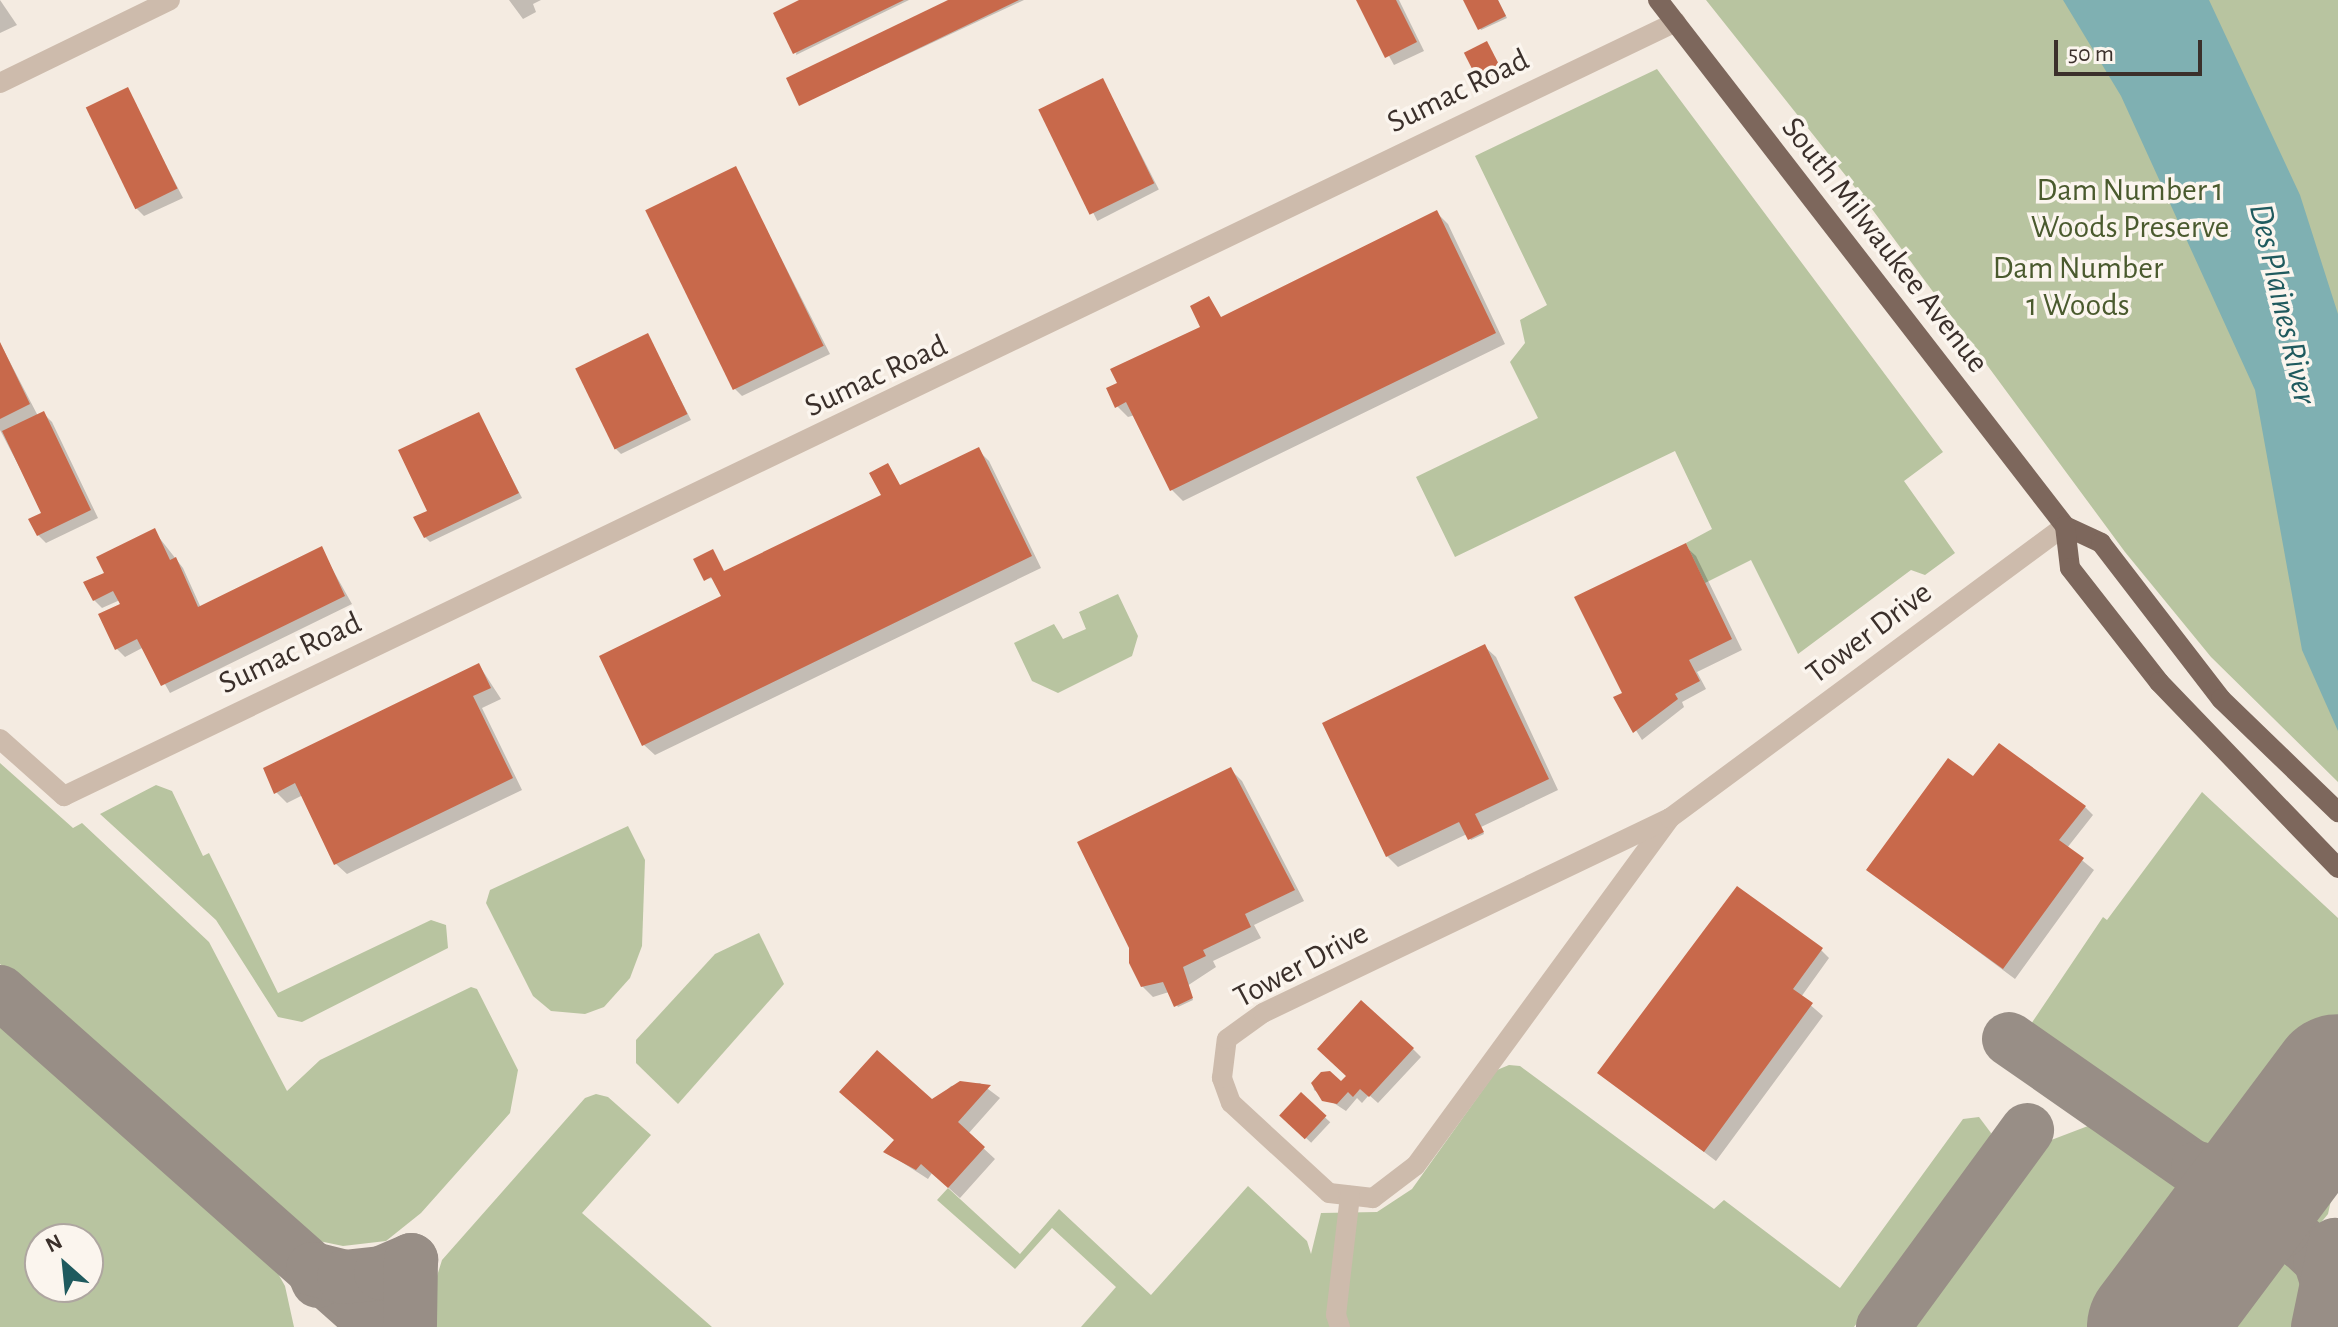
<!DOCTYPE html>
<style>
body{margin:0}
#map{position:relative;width:2338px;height:1327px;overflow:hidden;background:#f4ebe1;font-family:"Alegreya Sans",sans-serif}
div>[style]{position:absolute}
.green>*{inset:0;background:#b8c4a0}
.water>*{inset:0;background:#7fb0b2}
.shadow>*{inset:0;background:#0003;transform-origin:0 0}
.taxiway>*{height:54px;margin:-27px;padding:0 27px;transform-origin:27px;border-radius:27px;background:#988e86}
.runway>*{height:134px;margin:-67px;padding:0 67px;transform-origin:67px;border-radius:67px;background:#988e86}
.building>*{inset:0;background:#c8694b;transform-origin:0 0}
.minor>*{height:20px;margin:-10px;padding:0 10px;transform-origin:10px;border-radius:10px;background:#cdbbac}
.major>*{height:20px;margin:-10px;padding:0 10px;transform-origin:10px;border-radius:10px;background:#7d675c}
span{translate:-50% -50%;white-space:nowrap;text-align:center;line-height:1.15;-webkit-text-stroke:7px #fbf5ee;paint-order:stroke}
.street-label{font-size:32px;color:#3b302b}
.park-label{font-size:32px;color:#4a5a2e}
.water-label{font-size:34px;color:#1f5a5e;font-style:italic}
.north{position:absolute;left:24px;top:1223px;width:80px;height:80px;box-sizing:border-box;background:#fbf5ee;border:2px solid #aea6a0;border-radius:50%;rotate:333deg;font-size:22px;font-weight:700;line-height:32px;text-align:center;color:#3b302b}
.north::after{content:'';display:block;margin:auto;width:28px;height:36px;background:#1f5a5e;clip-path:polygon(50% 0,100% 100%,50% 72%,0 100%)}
.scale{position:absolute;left:2054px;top:40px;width:148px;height:36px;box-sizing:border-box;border:4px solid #3b302b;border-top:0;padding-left:10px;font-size:24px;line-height:28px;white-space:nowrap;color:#3b302b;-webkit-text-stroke:6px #fbf5ee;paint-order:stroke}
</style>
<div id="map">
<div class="green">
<div style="clip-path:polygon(1706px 0,2338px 0,2338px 782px,2211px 657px,2125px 552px,1869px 205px)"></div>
<div style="clip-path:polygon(1657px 69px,1943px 452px,1904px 481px,1955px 553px,1925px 575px,1911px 570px,1798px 654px,1751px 560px,1705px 583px,1686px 543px,1712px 529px,1675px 451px,1455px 557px,1416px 477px,1538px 418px,1510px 362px,1525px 343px,1520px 320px,1547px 305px,1475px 156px)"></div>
<div style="clip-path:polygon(1118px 594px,1138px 636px,1132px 656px,1058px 693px,1032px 681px,1014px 643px,1054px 624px,1063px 639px,1086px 629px,1079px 612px)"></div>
<div style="clip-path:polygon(0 763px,73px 828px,82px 823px,209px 942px,287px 1091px,320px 1060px,471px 987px,477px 989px,518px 1070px,510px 1113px,421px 1213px,386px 1241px,343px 1246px,319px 1241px,293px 1224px,0 964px)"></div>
<div style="clip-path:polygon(156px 785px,172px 791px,203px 856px,209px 853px,278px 993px,431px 920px,446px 925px,448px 948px,302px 1022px,278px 1017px,216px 920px,100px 814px)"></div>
<div style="clip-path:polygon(2202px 792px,2338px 918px,2338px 1042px,2267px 1136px,2227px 1152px,2184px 1141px,2029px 1027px,2103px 917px,2107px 920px)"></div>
<div style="clip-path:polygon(628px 826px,645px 860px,642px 946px,630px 978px,604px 1007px,585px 1014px,551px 1011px,533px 996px,486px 903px,490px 890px)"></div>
<div style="clip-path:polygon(759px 933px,784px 984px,678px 1104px,636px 1063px,636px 1040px,715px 954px)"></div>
<div style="clip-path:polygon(evenodd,0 1022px,272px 1263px,285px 1286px,294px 1327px,0 1327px,0 1022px,88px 1239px,88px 1287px,40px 1287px,40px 1239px,88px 1239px)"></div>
<div style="clip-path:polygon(1509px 1065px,1520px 1066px,1714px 1209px,1724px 1200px,1840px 1288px,1963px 1119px,1979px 1117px,1991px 1133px,1989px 1144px,1854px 1327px,1081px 1327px,1116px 1287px,1052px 1228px,1015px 1269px,937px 1200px,948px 1188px,1020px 1254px,1059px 1209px,1151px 1295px,1248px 1186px,1307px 1241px,1311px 1254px,1321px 1213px,1377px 1212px,1412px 1189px,1497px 1070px)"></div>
<div style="clip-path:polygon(596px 1094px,608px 1097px,651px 1135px,582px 1213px,712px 1327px,435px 1327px,432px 1292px,442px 1260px,585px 1098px)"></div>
<div style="clip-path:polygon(2338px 1114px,2338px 1168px,2328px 1214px,2319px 1225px,2307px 1228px,2289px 1213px,2287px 1182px)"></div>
<div style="clip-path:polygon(2088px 1126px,2125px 1135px,2173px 1173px,2191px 1206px,2187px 1245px,2126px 1327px,1910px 1327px,2046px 1142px)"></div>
<div style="clip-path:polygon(2260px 1242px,2273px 1244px,2304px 1267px,2313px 1290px,2305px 1327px,2180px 1327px,2235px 1253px)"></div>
</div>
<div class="water">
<div style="clip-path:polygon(2063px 0,2209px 0,2300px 195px,2338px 314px,2338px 731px,2302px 650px,2255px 390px,2121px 96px)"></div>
</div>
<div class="shadow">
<div style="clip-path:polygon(0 0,17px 25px,0 33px)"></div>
<div style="clip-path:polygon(509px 0,541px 0,533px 4px,536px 12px,523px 19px)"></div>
<div style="clip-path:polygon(804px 0,909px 0,796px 55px)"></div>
<div style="clip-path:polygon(953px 0,1024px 0,801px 104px)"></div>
<div style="clip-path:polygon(1358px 0,1399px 0,1424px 51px,1394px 65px)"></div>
<div style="clip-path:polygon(1465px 0,1498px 0,1507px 18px,1481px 30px)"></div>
<div style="clip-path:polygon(1487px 44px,1503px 71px,1482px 81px,1478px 76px)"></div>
<div style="left:1103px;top:80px;width:123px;height:69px;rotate:63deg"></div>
<div style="clip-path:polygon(127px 89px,183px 198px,144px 216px,136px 208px)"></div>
<div style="clip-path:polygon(735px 168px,830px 354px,742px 396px,734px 388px)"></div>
<div style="clip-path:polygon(1437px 213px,1448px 224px,1505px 344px,1183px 501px,1172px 490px,1135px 415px,1128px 417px,1117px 406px,1221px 318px)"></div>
<div style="clip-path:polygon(648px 336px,691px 420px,621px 454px,616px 449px)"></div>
<div style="clip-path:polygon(0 343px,38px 416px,44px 414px,52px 422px,98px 518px,46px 543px,38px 535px,44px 514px,0 430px)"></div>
<div style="clip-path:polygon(479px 414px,522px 498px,430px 542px,425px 537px,429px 512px)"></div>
<div style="clip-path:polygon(978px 450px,989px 461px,1041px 568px,655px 755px,644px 745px,724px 597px,714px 578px,705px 579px,696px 560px,724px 573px)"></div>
<div style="clip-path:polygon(154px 531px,183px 568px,201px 608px,321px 549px,352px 604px,170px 693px,144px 647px,125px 657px,117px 649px,120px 600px,102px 608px,94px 600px,107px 574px)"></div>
<div style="clip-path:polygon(1685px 546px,1696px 556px,1742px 650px,1697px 672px,1706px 689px,1682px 702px,1684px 707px,1642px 740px,1616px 698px,1624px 694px)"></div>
<div style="clip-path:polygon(1485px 647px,1496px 657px,1558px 790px,1481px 827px,1484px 834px,1471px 840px,1467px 834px,1398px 867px,1387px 856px)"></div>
<div style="clip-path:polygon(479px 665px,501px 699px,482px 708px,522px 790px,347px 874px,336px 864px,303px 795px,287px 803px,276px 792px)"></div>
<div style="clip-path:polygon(1231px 770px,1242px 781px,1304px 901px,1254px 925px,1261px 938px,1213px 961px,1216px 967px,1187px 986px,1193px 1000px,1178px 1007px,1169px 992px,1153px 997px,1142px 986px)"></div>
<div style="clip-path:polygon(1981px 785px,2085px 807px,2093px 815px,2067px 848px,2094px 870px,2015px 979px,1869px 870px)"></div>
<div style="clip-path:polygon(1821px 950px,1829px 958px,1801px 997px,1823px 1016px,1716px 1161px,1599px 1072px)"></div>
<div style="clip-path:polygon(1413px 1049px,1421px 1057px,1378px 1103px,1369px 1095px,1362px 1103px,1357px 1098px,1346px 1111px,1314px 1090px,1313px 1083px,1343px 1085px,1348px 1076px)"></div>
<div style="clip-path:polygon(980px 1083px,1000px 1098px,968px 1134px,995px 1159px,960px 1198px,932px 1173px,928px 1179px,886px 1152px,951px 1086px)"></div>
<div style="left:1301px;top:1095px;width:40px;height:28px;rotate:43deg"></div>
</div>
<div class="taxiway">
<div style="left:0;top:992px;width:505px;rotate:41.55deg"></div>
<div style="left:2009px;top:1039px;width:358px;rotate:34.9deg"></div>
<div style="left:2303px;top:1244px;width:23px;rotate:43deg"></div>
<div style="left:2320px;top:1260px;width:23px;rotate:72deg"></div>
<div style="left:2198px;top:1168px;width:50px;rotate:65deg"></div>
<div style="left:2219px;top:1213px;width:34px;rotate:98deg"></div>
<div style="left:2214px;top:1247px;width:32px;rotate:-35deg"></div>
<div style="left:2240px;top:1229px;width:43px;rotate:1.3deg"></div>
<div style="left:318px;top:1281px;width:13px;rotate:-113deg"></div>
<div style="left:313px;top:1269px;width:32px;rotate:14deg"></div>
<div style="left:344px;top:1277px;width:37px;rotate:-6deg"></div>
<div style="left:381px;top:1273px;width:33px;rotate:-23deg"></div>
<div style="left:411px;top:1260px;width:67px;rotate:90.9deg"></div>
<div style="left:1883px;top:1327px;width:244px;rotate:-53.8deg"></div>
<div style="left:2318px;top:1327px;width:84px;rotate:-78.3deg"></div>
</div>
<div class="runway">
<div style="left:2154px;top:1327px;width:307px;rotate:-53.2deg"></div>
</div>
<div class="building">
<div style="clip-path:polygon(799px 0,904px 0,793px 54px,773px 13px)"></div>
<div style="clip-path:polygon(948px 0,1019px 0,799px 106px,786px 78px)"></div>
<div style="clip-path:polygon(1356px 0,1396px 0,1417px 42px,1385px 58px)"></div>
<div style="clip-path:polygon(1463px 0,1498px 0,1506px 16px,1478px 30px)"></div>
<div style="left:1487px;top:41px;width:27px;height:26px;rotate:63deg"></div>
<div style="left:1103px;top:78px;width:117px;height:72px;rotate:64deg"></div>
<div style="left:128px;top:87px;width:113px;height:47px;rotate:64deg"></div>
<div style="left:736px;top:166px;width:200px;height:101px;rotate:64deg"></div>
<div style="clip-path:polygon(1437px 210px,1496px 333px,1170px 491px,1126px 402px,1115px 408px,1106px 388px,1117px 383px,1110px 369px,1200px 327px,1190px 306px,1209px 296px,1221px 317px)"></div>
<div style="left:648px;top:333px;width:90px;height:81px;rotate:64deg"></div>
<div style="clip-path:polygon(0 342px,30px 404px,0 419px)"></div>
<div style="clip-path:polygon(44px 411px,91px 510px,37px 536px,28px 519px,41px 513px,2px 431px)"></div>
<div style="clip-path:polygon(479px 412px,519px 493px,424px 538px,413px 517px,427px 511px,398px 450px)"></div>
<div style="clip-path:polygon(979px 447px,1032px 556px,642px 746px,599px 656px,721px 596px,711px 577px,704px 581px,693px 559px,713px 549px,724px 571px,881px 495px,869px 473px,888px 463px,900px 485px)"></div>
<div style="clip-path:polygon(155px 528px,170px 560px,176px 557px,198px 607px,322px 546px,345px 596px,161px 686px,137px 639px,115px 650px,98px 614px,120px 604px,113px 591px,93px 601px,83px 582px,104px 573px,96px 557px)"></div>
<div style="clip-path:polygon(1686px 543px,1732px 639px,1689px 660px,1700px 681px,1675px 694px,1678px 699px,1633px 733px,1613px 697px,1622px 693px,1574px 597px)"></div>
<div style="clip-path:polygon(1485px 644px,1549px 779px,1475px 814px,1484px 832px,1468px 840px,1459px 822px,1386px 857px,1322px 723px)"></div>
<div style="clip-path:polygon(479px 663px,491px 688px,473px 696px,513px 778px,334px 865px,295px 783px,274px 794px,263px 768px)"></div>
<div style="clip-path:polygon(1999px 743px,2086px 806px,2059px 840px,2084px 858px,2003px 969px,1866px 870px,1948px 758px,1973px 776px)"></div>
<div style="clip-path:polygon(1231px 767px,1295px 890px,1245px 914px,1251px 927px,1203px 950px,1206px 956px,1183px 967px,1193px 998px,1174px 1007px,1163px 982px,1141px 987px,1129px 963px,1129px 948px,1077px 842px)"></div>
<div style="clip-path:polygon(1737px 886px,1823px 948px,1793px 989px,1813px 1003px,1704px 1152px,1597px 1073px)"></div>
<div style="clip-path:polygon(1361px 1000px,1414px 1048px,1369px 1097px,1360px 1089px,1353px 1097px,1348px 1092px,1337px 1104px,1322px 1101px,1311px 1083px,1321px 1072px,1330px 1071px,1341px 1081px,1346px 1076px,1317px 1049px)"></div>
<div style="clip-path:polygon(877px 1050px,932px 1099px,960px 1081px,991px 1085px,958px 1122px,985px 1147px,948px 1188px,921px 1164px,916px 1170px,883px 1152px,894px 1140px,839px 1092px)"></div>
<div style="left:1301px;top:1092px;width:35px;height:32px;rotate:43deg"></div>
</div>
<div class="minor">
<div style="left:0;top:83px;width:189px;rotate:-26deg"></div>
<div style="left:0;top:739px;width:86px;rotate:41.7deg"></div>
<div style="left:64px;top:796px;width:1788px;rotate:-25.65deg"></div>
<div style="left:1670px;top:818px;width:431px;rotate:126.2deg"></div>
<div style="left:1415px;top:1166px;width:53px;rotate:142.7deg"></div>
<div style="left:1373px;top:1198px;width:44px;rotate:-173.5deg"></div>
<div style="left:1329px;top:1193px;width:133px;rotate:-137.4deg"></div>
<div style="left:1231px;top:1103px;width:27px;rotate:-110deg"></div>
<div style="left:1222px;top:1078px;width:39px;rotate:-83deg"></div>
<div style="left:1227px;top:1039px;width:44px;rotate:-35.8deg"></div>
<div style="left:1263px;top:1013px;width:451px;rotate:-25.6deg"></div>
<div style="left:1670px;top:818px;width:491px;rotate:-36.5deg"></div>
<div style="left:1340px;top:1327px;width:13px;rotate:-108deg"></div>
<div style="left:1336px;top:1315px;width:120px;rotate:-83.3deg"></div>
</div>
<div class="major">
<div style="left:1658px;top:0;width:665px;rotate:52.27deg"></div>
<div style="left:2065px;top:526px;width:40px;rotate:25deg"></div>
<div style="left:2101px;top:543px;width:197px;rotate:52.4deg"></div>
<div style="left:2221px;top:699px;width:163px;rotate:44deg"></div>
<div style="left:2065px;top:526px;width:42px;rotate:83.2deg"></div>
<div style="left:2070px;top:568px;width:145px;rotate:52deg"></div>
<div style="left:2159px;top:682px;width:258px;rotate:46.1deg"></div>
</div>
<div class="street-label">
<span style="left:1458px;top:91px;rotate:-26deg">Sumac Road</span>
<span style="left:1885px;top:245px;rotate:52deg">South Milwaukee Avenue</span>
<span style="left:876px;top:376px;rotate:-25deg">Sumac Road</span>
<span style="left:1869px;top:633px;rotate:-37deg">Tower Drive</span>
<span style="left:290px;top:653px;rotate:-25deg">Sumac Road</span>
<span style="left:1301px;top:965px;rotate:-28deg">Tower Drive</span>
</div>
<div class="park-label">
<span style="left:2130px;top:209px">Dam Number 1<br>Woods Preserve</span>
<span style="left:2078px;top:287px">Dam Number<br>1 Woods</span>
</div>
<div class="water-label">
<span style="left:2282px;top:304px;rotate:77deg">Des Plaines River</span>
</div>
<div class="north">N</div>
<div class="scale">50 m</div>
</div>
